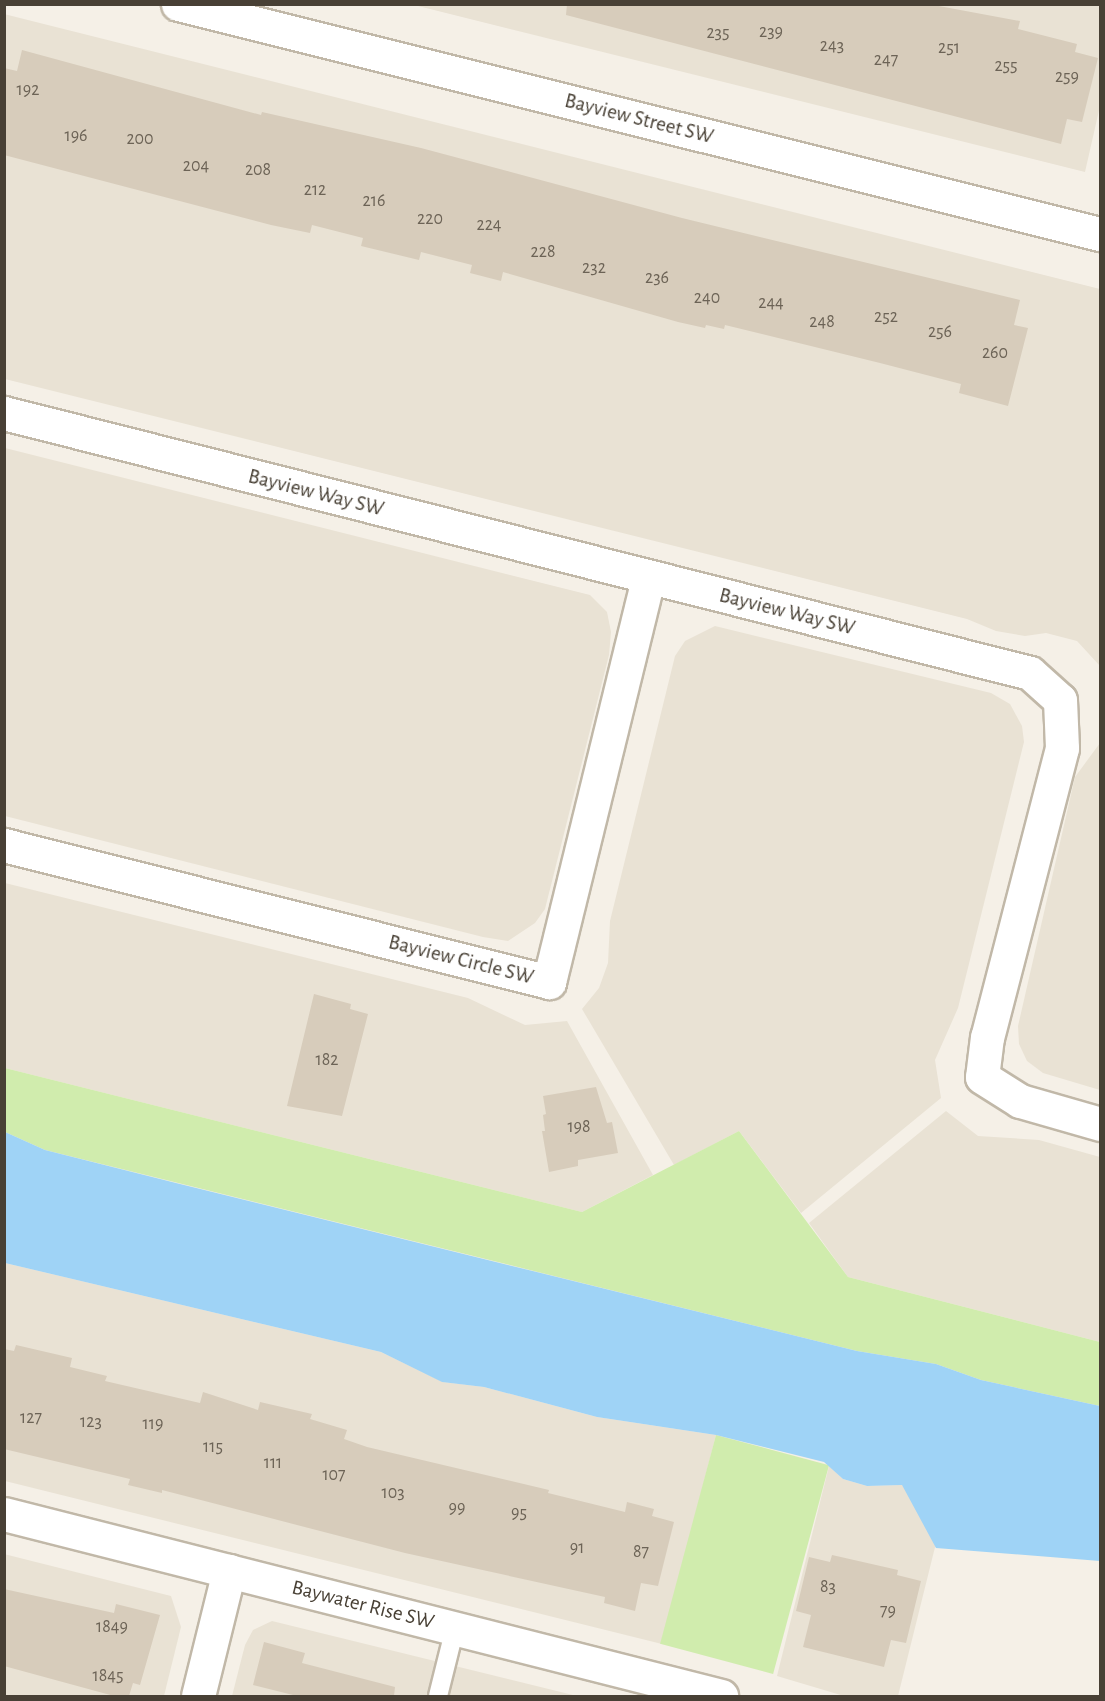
<!DOCTYPE html>
<style>
body{margin:0}
#map{position:relative;width:1105px;height:1701px;overflow:hidden;background:#f5f0e7;font-family:"Alegreya Sans",sans-serif}
div>[style]{position:absolute}
.residential>*{inset:0;background:#e9e2d4}
.green>*{inset:0;background:#d0ecad;transform-origin:0 0}
.water>*{inset:0;background:#9fd3f6}
.building>*{inset:0;background:#d7ccbb}
.roads{filter:drop-shadow(2px 0 #c1b8a8) drop-shadow(-2px 0 #c1b8a8) drop-shadow(0 2px #c1b8a8) drop-shadow(0 -2px #c1b8a8)}
.service>*{height:18px;margin:-9px;padding:0 9px;transform-origin:9px;border-radius:9px;background:#fff}
.minor>*{height:33px;margin:-16.5px;padding:0 16.5px;transform-origin:16.5px;border-radius:16.5px;background:#fff}
span{translate:-50% -50%;white-space:nowrap;text-align:center;line-height:1.15;-webkit-text-stroke:4.5px #fff;paint-order:stroke}
.number-label{font-size:18px;color:#6c6356}
.number-label span{-webkit-text-stroke-width:0}
.street-label{font-size:21px;color:#484035}
.frame{position:absolute;inset:0;border:6px solid #484035;pointer-events:none}
</style>
<div id="map">
<div class="residential">
<div style="clip-path:polygon(414px 5px,1100px 5px,1100px 106px,1085px 172px)"></div>
<div style="clip-path:polygon(4px 14px,1100px 289px,1100px 666px,1077px 641px,1046px 633px,1025px 636px,996px 631px,967px 619px,5px 379px)"></div>
<div style="clip-path:polygon(5px 448px,590px 595px,607px 612px,611px 632px,609px 655px,545px 909px,535px 923px,508px 941px,483px 937px,5px 816px)"></div>
<div style="clip-path:polygon(715px 626px,991px 693px,1010px 704px,1022px 726px,1024px 742px,958px 1008px,935px 1060px,941px 1098px,801px 1213px,739px 1131px,674px 1165px,582px 1009px,599px 988px,608px 963px,610px 921px,675px 656px,685px 641px)"></div>
<div style="clip-path:polygon(1100px 743px,1100px 1090px,1043px 1073px,1027px 1061px,1019px 1044px,1018px 1026px,1075px 777px)"></div>
<div style="clip-path:polygon(5px 883px,468px 998px,525px 1025px,567px 1021px,653px 1175px,582px 1212px,5px 1068px)"></div>
<div style="clip-path:polygon(946px 1111px,978px 1136px,1039px 1140px,1100px 1157px,1100px 1342px,848px 1277px,809px 1223px)"></div>
<div style="clip-path:polygon(5px 1263px,381px 1352px,443px 1382px,484px 1387px,597px 1417px,716px 1435px,662px 1644px,5px 1481px)"></div>
<div style="clip-path:polygon(829px 1466px,843px 1479px,867px 1486px,902px 1485px,947px 1499px,898px 1696px,844px 1696px,777px 1676px)"></div>
<div style="clip-path:polygon(4px 1554px,171px 1596px,181px 1627px,164px 1696px,5px 1696px)"></div>
<div style="clip-path:polygon(272px 1621px,577px 1696px,232px 1696px,245px 1645px,253px 1630px)"></div>
</div>
<div class="green">
<div style="clip-path:polygon(5px 1068px,582px 1212px,739px 1131px,848px 1277px,1100px 1342px,1100px 1406px,981px 1380px,936px 1364px,857px 1351px,45px 1150px,5px 1132px)"></div>
<div style="left:716px;top:1435px;width:117px;height:216px;rotate:15deg"></div>
</div>
<div class="water">
<div style="clip-path:polygon(5px 1132px,45px 1150px,176px 1183px,857px 1351px,936px 1364px,981px 1380px,1100px 1406px,1100px 1561px,936px 1548px,902px 1485px,867px 1486px,843px 1479px,824px 1462px,716px 1435px,597px 1417px,484px 1387px,442px 1382px,381px 1352px,5px 1263px)"></div>
</div>
<div class="building">
<div style="clip-path:polygon(567px 4px,928px 4px,1020px 21px,1018px 29px,1077px 44px,1075px 52px,1098px 58px,1082px 122px,1067px 119px,1061px 144px,566px 15px)"></div>
<div style="clip-path:polygon(22px 50px,261px 115px,262px 112px,421px 148px,682px 218px,1020px 300px,1014px 325px,1028px 328px,1008px 406px,959px 393px,961px 384px,880px 363px,725px 325px,724px 329px,706px 325px,705px 328px,678px 322px,503px 272px,501px 281px,470px 273px,472px 265px,421px 252px,419px 260px,361px 246px,363px 238px,312px 225px,310px 233px,271px 225px,4px 155px,4px 68px,17px 71px)"></div>
<div style="clip-path:polygon(314px 994px,351px 1004px,350px 1009px,368px 1014px,342px 1116px,287px 1106px)"></div>
<div style="clip-path:polygon(596px 1087px,607px 1123px,612px 1122px,618px 1153px,578px 1160px,578px 1166px,549px 1172px,542px 1131px,545px 1131px,543px 1115px,546px 1114px,543px 1096px)"></div>
<div style="clip-path:polygon(16px 1345px,72px 1358px,70px 1367px,107px 1376px,105px 1381px,200px 1403px,203px 1392px,258px 1410px,260px 1402px,312px 1414px,310px 1419px,347px 1430px,344px 1439px,367px 1447px,549px 1490px,548px 1493px,625px 1512px,627px 1502px,654px 1509px,652px 1516px,674px 1522px,658px 1586px,641px 1583px,635px 1611px,604px 1603px,605px 1597px,405px 1553px,162px 1490px,162px 1493px,128px 1485px,130px 1479px,4px 1449px,4px 1349px,14px 1351px)"></div>
<div style="clip-path:polygon(832px 1555px,898px 1570px,897px 1575px,921px 1581px,906px 1643px,891px 1640px,884px 1667px,803px 1647px,811px 1615px,796px 1611px,809px 1557px,830px 1562px)"></div>
<div style="clip-path:polygon(4px 1589px,114px 1613px,116px 1604px,160px 1615px,140px 1685px,133px 1683px,129px 1696px,114px 1696px,4px 1666px)"></div>
<div style="clip-path:polygon(264px 1642px,305px 1653px,302px 1663px,395px 1687px,394px 1696px,297px 1696px,253px 1685px)"></div>
</div>
<div class="roads">
<div class="service">
<div style="left:438px;top:1696px;width:70px;rotate:-76deg"></div>
</div>
<div class="minor">
<div style="left:178px;top:4px;width:950px;rotate:14.01deg"></div>
<div style="left:4px;top:413px;width:1058px;rotate:14.22deg"></div>
<div style="left:1030px;top:673px;width:40px;rotate:42deg"></div>
<div style="left:1060px;top:700px;width:48px;rotate:87.6deg"></div>
<div style="left:1062px;top:748px;width:299px;rotate:104.5deg"></div>
<div style="left:987px;top:1037px;width:40px;rotate:97.1deg"></div>
<div style="left:982px;top:1077px;width:45px;rotate:32.3deg"></div>
<div style="left:1020px;top:1101px;width:83px;rotate:16deg"></div>
<div style="left:4px;top:845px;width:562px;rotate:14.11deg"></div>
<div style="left:549px;top:982px;width:416px;rotate:-76.2deg"></div>
<div style="left:4px;top:1514px;width:740px;rotate:14.24deg"></div>
<div style="left:198px;top:1696px;width:129px;rotate:-76.1deg"></div>
</div>
</div>
<div class="number-label">
<span style="left:771px;top:32px">239</span>
<span style="left:718px;top:33px">235</span>
<span style="left:832px;top:46px">243</span>
<span style="left:949px;top:48px">251</span>
<span style="left:886px;top:60px">247</span>
<span style="left:1006px;top:66px">255</span>
<span style="left:1067px;top:77px">259</span>
<span style="left:28px;top:90px">192</span>
<span style="left:76px;top:136px">196</span>
<span style="left:140px;top:139px">200</span>
<span style="left:196px;top:166px">204</span>
<span style="left:258px;top:170px">208</span>
<span style="left:315px;top:190px">212</span>
<span style="left:374px;top:201px">216</span>
<span style="left:430px;top:219px">220</span>
<span style="left:489px;top:225px">224</span>
<span style="left:543px;top:252px">228</span>
<span style="left:594px;top:268px">232</span>
<span style="left:657px;top:278px">236</span>
<span style="left:707px;top:298px">240</span>
<span style="left:771px;top:303px">244</span>
<span style="left:886px;top:317px">252</span>
<span style="left:822px;top:322px">248</span>
<span style="left:940px;top:332px">256</span>
<span style="left:995px;top:353px">260</span>
<span style="left:327px;top:1060px">182</span>
<span style="left:579px;top:1127px">198</span>
<span style="left:31px;top:1418px">127</span>
<span style="left:91px;top:1422px">123</span>
<span style="left:153px;top:1424px">119</span>
<span style="left:213px;top:1447px">115</span>
<span style="left:273px;top:1463px">111</span>
<span style="left:334px;top:1475px">107</span>
<span style="left:393px;top:1493px">103</span>
<span style="left:457px;top:1508px">99</span>
<span style="left:519px;top:1513px">95</span>
<span style="left:577px;top:1548px">91</span>
<span style="left:641px;top:1552px">87</span>
<span style="left:828px;top:1587px">83</span>
<span style="left:888px;top:1611px">79</span>
<span style="left:112px;top:1627px">1849</span>
<span style="left:108px;top:1676px">1845</span>
</div>
<div class="street-label">
<span style="left:639px;top:119px;rotate:14deg">Bayview Street SW</span>
<span style="left:316px;top:493px;rotate:14deg">Bayview Way SW</span>
<span style="left:787px;top:612px;rotate:14deg">Bayview Way SW</span>
<span style="left:461px;top:960px;rotate:14deg">Bayview Circle SW</span>
<span style="left:363px;top:1605px;rotate:14deg">Baywater Rise SW</span>
</div>
<div class="frame"></div>
</div>
